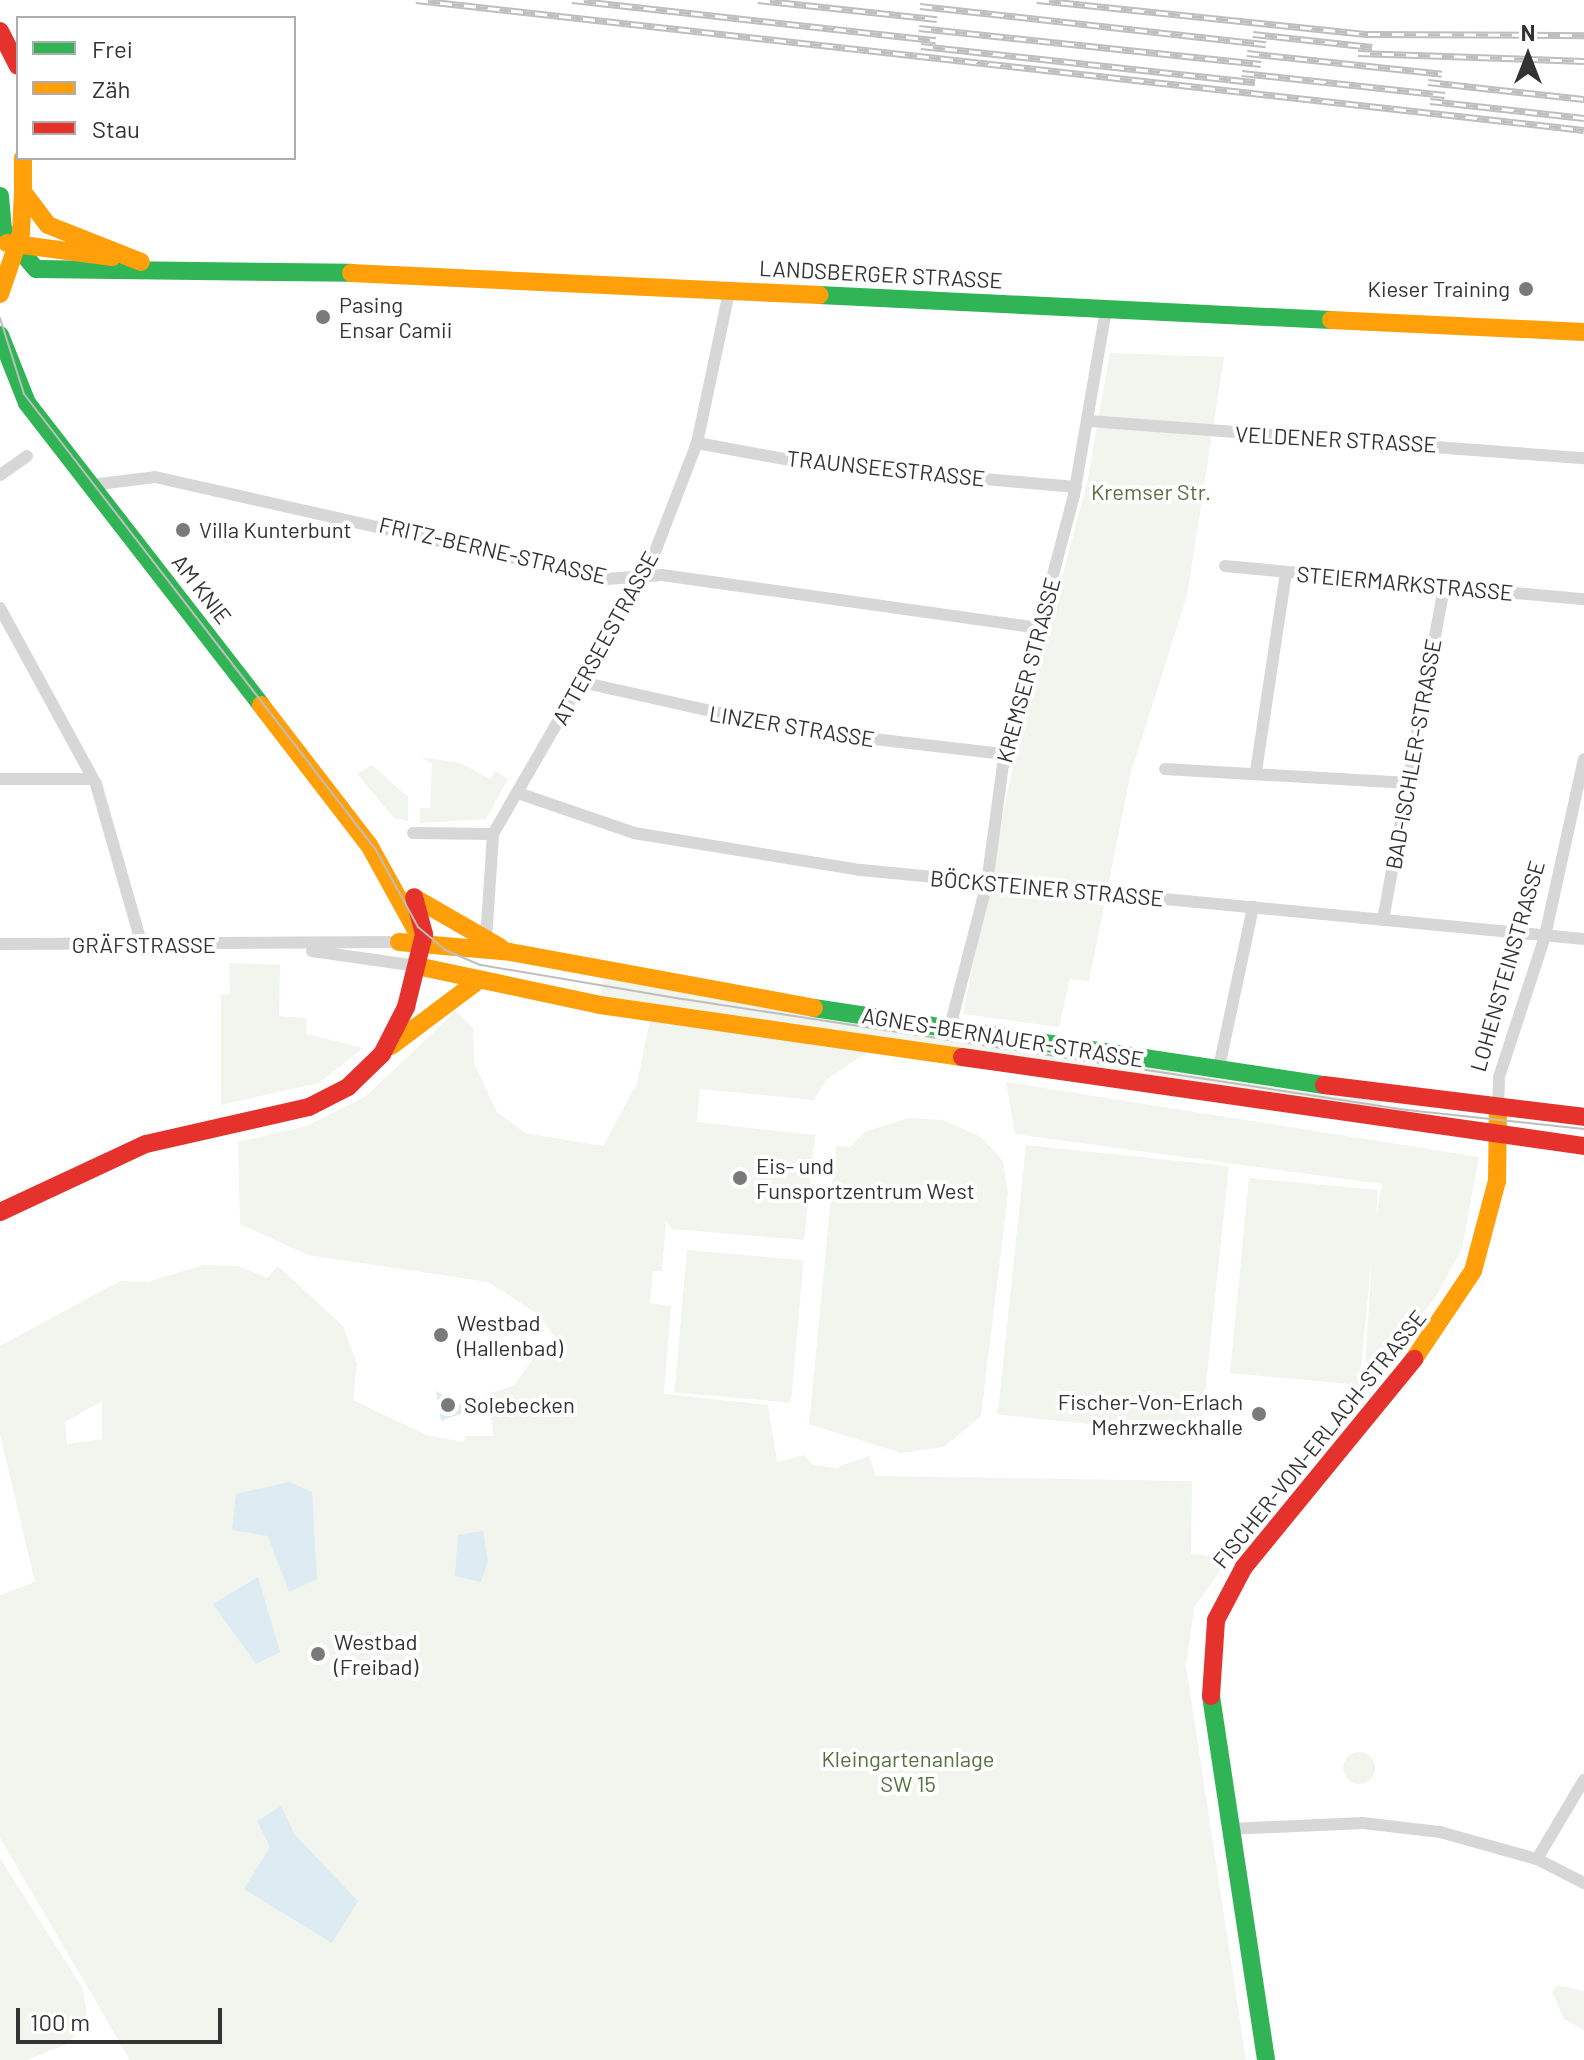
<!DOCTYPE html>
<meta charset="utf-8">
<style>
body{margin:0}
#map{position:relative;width:1584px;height:2060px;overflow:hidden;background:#fff;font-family:Barlow,sans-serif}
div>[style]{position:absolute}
.green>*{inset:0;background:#f1f5ed;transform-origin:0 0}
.round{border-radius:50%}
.water>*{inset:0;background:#ddebf3}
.street>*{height:12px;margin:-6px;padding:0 6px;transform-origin:6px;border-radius:6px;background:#d7d7d7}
.fast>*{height:18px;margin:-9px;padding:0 9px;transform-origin:9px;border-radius:9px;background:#30b455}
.slow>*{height:18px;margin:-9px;padding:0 9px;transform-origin:9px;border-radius:9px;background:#ff9f0a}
.jam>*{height:18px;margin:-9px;padding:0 9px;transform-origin:9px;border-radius:9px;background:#e5322d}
.tram>*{height:2px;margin:-1px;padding:0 1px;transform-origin:1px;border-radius:1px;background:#bebebe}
.rail>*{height:7px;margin-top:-3.5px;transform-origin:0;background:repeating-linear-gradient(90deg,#fff 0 12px,#bebebe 0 24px);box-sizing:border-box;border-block:2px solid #bebebe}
.dots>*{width:22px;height:22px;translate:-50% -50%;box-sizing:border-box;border:4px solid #fff;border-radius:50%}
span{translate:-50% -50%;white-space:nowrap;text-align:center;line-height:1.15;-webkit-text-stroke:8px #fff;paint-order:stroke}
.street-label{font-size:22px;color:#333}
.poi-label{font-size:22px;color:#333}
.right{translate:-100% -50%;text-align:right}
.left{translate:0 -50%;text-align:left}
.park-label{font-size:22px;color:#56703f}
.legend{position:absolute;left:16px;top:16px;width:280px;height:144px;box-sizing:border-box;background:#fff;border:2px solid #adadad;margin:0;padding:10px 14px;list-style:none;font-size:24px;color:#333}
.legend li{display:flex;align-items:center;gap:16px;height:40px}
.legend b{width:40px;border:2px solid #adadad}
.north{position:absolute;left:1488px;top:16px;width:80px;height:80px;-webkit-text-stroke:6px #fff;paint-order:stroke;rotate:0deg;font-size:22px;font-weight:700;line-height:32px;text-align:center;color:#333}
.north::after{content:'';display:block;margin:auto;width:28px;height:36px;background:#333;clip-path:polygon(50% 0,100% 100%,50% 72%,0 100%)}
.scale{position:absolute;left:16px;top:2008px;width:206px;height:36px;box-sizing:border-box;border:4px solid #333;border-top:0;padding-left:10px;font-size:24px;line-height:28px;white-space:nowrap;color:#333;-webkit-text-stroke:6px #fff;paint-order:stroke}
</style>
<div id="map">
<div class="green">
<div style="clip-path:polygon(1110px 353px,1224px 357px,1187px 596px,1131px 772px,1089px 981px,1070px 979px,1059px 1027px,963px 1014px,1016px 751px,1087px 483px)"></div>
<div style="clip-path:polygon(421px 757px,461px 763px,490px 779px,495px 771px,508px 779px,486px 819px,420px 823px,420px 808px,430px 808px,432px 764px)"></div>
<div style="clip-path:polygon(372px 765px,408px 797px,408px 821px,394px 818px,357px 774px)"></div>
<div style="clip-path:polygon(229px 963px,280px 965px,279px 1016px,306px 1018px,307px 1034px,363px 1048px,319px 1083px,221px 1105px,221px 995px,230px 994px)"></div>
<div style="clip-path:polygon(603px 977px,1383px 1098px,1380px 1115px,600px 999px)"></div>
<div style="clip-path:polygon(evenodd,456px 1011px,473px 1028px,474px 1063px,497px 1112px,525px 1133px,603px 1146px,637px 1083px,651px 1015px,879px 1044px,826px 1080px,814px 1100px,700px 1089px,697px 1122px,815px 1135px,804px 1240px,672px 1229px,666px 1222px,662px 1271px,653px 1271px,650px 1303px,671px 1306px,664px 1394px,768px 1405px,777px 1462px,804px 1455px,813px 1465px,835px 1468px,869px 1456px,876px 1476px,1192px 1481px,1191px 1554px,1229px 1558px,1194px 1608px,1186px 1666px,1246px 2060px,130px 2060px,0 1838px,0 1595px,35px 1582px,0 1435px,0 1346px,120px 1281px,148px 1282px,203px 1265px,238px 1266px,267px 1278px,278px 1266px,343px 1326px,357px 1364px,353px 1400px,426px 1435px,464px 1442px,465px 1436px,494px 1436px,487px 1394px,513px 1386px,543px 1346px,558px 1341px,536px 1313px,488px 1282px,308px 1255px,240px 1224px,238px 1142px,307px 1126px,366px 1096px,456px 1011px,102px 1401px,102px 1439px,67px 1444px,65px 1422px,102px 1401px)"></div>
<div style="clip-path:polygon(1006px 1082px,1479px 1157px,1462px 1249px,1435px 1298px,1364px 1384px,1372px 1257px,1359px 1385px,1230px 1373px,1249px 1178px,1378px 1190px,1376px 1218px,1382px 1184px,1015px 1134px)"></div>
<div style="clip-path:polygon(909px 1118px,943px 1120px,981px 1137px,1003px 1161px,1008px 1194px,981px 1416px,944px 1447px,901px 1453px,809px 1424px,836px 1146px,850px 1147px,866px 1131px)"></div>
<div style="left:1026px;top:1145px;width:204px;height:271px;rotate:6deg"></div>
<div style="left:687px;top:1250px;width:117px;height:143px;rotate:5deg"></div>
<div class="round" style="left:1343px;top:1752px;width:32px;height:32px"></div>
<div style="clip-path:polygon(0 1858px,82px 1987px,87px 2013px,69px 2043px,27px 2060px,0 2060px)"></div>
<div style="clip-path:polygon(1557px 1985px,1584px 1991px,1584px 2030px,1564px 2019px,1552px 1992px)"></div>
</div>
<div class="water">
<div style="clip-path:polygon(436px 1391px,463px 1406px,463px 1413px,441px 1421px)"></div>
<div style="clip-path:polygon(289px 1482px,312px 1492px,317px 1579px,289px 1592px,268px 1536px,232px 1530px,236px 1494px)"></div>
<div style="clip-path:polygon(483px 1531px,488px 1561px,481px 1582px,455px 1576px,458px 1535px)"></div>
<div style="clip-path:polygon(258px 1577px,280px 1652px,256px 1664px,213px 1604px)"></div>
<div style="clip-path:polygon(281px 1806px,295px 1835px,358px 1901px,332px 1943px,244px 1889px,270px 1847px,257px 1821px)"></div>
</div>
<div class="street">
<div style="left:1089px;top:421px;width:496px;rotate:4.3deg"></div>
<div style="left:697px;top:443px;width:111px;rotate:10.4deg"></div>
<div style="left:806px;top:463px;width:271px;rotate:5.1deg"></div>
<div style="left:0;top:475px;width:33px;rotate:-35deg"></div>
<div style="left:91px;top:485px;width:64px;rotate:-7.1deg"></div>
<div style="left:155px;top:477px;width:462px;rotate:12.7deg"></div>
<div style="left:606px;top:579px;width:56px;rotate:-4.1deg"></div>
<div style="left:662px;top:575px;width:382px;rotate:8deg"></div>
<div style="left:1225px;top:566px;width:361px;rotate:5.3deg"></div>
<div style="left:0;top:608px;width:200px;rotate:61.4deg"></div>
<div style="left:96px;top:784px;width:167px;rotate:74.1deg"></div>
<div style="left:581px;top:682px;width:220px;rotate:12.6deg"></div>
<div style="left:796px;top:730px;width:210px;rotate:6.6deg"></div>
<div style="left:1165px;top:769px;width:245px;rotate:3.3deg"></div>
<div style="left:1256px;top:771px;width:201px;rotate:-81.4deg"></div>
<div style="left:0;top:779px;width:93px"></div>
<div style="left:518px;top:793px;width:123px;rotate:19deg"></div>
<div style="left:634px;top:833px;width:230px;rotate:9.3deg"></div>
<div style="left:861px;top:870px;width:726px;rotate:5.45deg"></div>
<div style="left:413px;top:833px;width:80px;rotate:0.7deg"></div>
<div style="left:1383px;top:920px;width:339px;rotate:-79.6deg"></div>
<div style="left:486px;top:940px;width:106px;rotate:-86.2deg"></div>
<div style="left:493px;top:834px;width:320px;rotate:-60deg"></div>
<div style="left:653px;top:557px;width:122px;rotate:-68.9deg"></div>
<div style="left:697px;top:443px;width:154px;rotate:-78deg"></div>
<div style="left:0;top:944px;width:399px;rotate:-0.3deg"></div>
<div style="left:312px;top:951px;width:106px;rotate:8.1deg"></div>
<div style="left:949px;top:1031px;width:153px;rotate:-75.6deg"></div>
<div style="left:987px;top:883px;width:120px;rotate:-82.3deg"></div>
<div style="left:1003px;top:764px;width:278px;rotate:-75.2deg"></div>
<div style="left:1074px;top:495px;width:189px;rotate:-80.2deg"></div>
<div style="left:1218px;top:1072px;width:169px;rotate:-78deg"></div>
<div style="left:1498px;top:1108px;width:31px;rotate:-88deg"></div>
<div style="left:1499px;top:1077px;width:148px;rotate:-71.9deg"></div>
<div style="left:1545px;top:936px;width:181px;rotate:-77.6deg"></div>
<div style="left:1229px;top:1829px;width:134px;rotate:-2.6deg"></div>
<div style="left:1363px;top:1823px;width:78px;rotate:6.7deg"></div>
<div style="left:1440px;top:1832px;width:101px;rotate:15.6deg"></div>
<div style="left:1537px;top:1859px;width:53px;rotate:27.1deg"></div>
<div style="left:1537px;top:1859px;width:92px;rotate:-59.3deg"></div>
</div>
<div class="fast">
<div style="left:0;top:196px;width:34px;rotate:85deg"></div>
<div style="left:3px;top:230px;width:51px;rotate:49.8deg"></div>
<div style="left:36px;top:269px;width:315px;rotate:0.7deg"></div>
<div style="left:819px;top:295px;width:513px;rotate:2.8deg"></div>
<div style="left:0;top:335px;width:73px;rotate:68.3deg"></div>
<div style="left:27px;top:403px;width:382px;rotate:52.2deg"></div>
<div style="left:814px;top:1008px;width:516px;rotate:8.59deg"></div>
<div style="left:1211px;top:1696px;width:368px;rotate:81.4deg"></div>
</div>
<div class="slow">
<div style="left:23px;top:158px;width:34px;rotate:90deg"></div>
<div style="left:23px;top:192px;width:41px;rotate:52.9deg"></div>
<div style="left:48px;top:225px;width:100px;rotate:21.7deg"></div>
<div style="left:7px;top:243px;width:106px;rotate:7.6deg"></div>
<div style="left:351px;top:273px;width:469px;rotate:2.7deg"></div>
<div style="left:0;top:294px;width:65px;rotate:-71deg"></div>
<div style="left:21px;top:233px;width:41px;rotate:-87.2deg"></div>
<div style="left:1331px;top:320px;width:253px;rotate:2.7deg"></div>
<div style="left:261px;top:705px;width:177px;rotate:52.4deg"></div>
<div style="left:369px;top:845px;width:112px;rotate:61.1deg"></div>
<div style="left:415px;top:898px;width:98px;rotate:30deg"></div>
<div style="left:399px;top:942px;width:111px;rotate:5.1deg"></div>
<div style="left:510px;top:952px;width:309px;rotate:10.4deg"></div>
<div style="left:417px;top:966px;width:187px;rotate:12deg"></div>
<div style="left:600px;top:1005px;width:366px;rotate:8.2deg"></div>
<div style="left:391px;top:1046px;width:105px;rotate:-36.9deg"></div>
<div style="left:1414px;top:1359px;width:106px;rotate:-56.2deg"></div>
<div style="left:1473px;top:1271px;width:93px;rotate:-75.1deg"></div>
<div style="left:1497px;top:1181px;width:73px;rotate:-89.2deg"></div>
</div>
<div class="jam">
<div style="left:0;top:31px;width:39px;rotate:63deg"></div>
<div style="left:962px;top:1057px;width:628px;rotate:8.14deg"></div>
<div style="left:1324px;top:1085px;width:262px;rotate:7deg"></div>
<div style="left:0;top:1212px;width:161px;rotate:-25deg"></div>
<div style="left:146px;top:1144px;width:167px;rotate:-12.8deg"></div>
<div style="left:309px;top:1107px;width:44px;rotate:-27.1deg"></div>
<div style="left:348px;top:1087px;width:47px;rotate:-44.1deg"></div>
<div style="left:382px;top:1054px;width:53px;rotate:-62.9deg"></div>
<div style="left:406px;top:1007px;width:75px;rotate:-76.1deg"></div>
<div style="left:424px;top:934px;width:38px;rotate:-105deg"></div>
<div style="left:1211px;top:1696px;width:76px;rotate:-86.2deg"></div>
<div style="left:1216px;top:1620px;width:60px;rotate:-62.2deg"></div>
<div style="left:1244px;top:1567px;width:269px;rotate:-50.7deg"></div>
</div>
<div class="tram">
<div style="left:0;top:318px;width:80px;rotate:72.5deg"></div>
<div style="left:24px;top:394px;width:576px;rotate:52.33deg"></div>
<div style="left:376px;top:850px;width:88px;rotate:61.4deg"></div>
<div style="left:418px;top:927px;width:35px;rotate:40deg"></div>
<div style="left:445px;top:950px;width:39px;rotate:23deg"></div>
<div style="left:481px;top:965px;width:205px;rotate:9.6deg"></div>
<div style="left:683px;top:999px;width:732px;rotate:8.72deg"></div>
<div style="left:1407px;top:1110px;width:178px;rotate:6.1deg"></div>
</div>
<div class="rail">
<div style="left:416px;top:0;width:1175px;rotate:6.35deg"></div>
<div style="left:572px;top:0;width:366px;rotate:6.3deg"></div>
<div style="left:758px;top:0;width:180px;rotate:6.1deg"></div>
<div style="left:1037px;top:0;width:333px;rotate:5.9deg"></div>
<div style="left:1368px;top:34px;width:216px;rotate:0.3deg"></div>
<div style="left:920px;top:6px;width:348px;rotate:6.3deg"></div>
<div style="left:919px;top:28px;width:344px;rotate:6deg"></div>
<div style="left:1253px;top:34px;width:120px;rotate:6.2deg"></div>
<div style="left:921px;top:46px;width:336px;rotate:6.2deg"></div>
<div style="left:1247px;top:53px;width:196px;rotate:6.1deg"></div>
<div style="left:1358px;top:53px;width:226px;rotate:2deg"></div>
<div style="left:1242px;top:73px;width:204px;rotate:6.2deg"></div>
<div style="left:1428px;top:82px;width:157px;rotate:6.2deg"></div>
<div style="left:1430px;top:101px;width:155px;rotate:6.3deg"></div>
</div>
<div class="dots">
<div style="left:1526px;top:289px;background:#7a7a7a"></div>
<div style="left:323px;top:317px;background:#7a7a7a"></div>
<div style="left:183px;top:530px;background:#7a7a7a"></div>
<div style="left:740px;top:1178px;background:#7a7a7a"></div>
<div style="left:441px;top:1335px;background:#7a7a7a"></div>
<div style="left:448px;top:1405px;background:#7a7a7a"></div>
<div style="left:1259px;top:1414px;background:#7a7a7a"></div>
<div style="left:318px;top:1654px;background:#7a7a7a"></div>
</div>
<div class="street-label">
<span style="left:881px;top:274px;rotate:3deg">LANDSBERGER STRASSE</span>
<span style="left:1336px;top:439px;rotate:3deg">VELDENER STRASSE</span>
<span style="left:886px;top:468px;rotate:6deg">TRAUNSEESTRASSE</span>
<span style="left:493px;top:550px;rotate:13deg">FRITZ-BERNE-STRASSE</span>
<span style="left:1405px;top:583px;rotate:5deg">STEIERMARKSTRASSE</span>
<span style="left:202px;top:589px;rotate:52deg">AM KNIE</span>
<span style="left:605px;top:638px;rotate:-61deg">ATTERSEESTRASSE</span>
<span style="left:1028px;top:670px;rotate:-75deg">KREMSER STRASSE</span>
<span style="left:792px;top:726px;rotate:9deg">LINZER STRASSE</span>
<span style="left:1413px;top:754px;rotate:-80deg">BAD-ISCHLER-STRASSE</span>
<span style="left:1047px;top:888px;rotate:5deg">BÖCKSTEINER STRASSE</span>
<span style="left:144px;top:945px">GRÄFSTRASSE</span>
<span style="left:1507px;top:966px;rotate:-74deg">LOHENSTEINSTRASSE</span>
<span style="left:1003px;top:1037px;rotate:9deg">AGNES-BERNAUER-STRASSE</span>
<span style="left:1319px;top:1439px;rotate:-51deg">FISCHER-VON-ERLACH-STRASSE</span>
</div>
<div class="poi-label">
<span class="right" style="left:1510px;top:289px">Kieser Training</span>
<span class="left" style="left:339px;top:317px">Pasing<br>Ensar Camii</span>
<span class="left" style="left:199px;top:530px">Villa Kunterbunt</span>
<span class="left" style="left:756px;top:1178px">Eis- und<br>Funsportzentrum West</span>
<span class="left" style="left:457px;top:1335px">Westbad<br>(Hallenbad)</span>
<span class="right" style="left:1243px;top:1414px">Fischer-Von-Erlach<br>Mehrzweckhalle</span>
<span class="left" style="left:464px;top:1405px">Solebecken</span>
<span class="left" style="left:334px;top:1654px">Westbad<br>(Freibad)</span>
</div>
<div class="park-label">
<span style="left:1151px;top:492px">Kremser Str.</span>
<span style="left:908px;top:1771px">Kleingartenanlage<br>SW 15</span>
</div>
<ul class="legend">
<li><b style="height:10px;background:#30b455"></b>Frei</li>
<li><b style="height:10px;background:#ff9f0a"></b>Zäh</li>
<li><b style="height:10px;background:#e5322d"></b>Stau</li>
</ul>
<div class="north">N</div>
<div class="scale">100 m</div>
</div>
